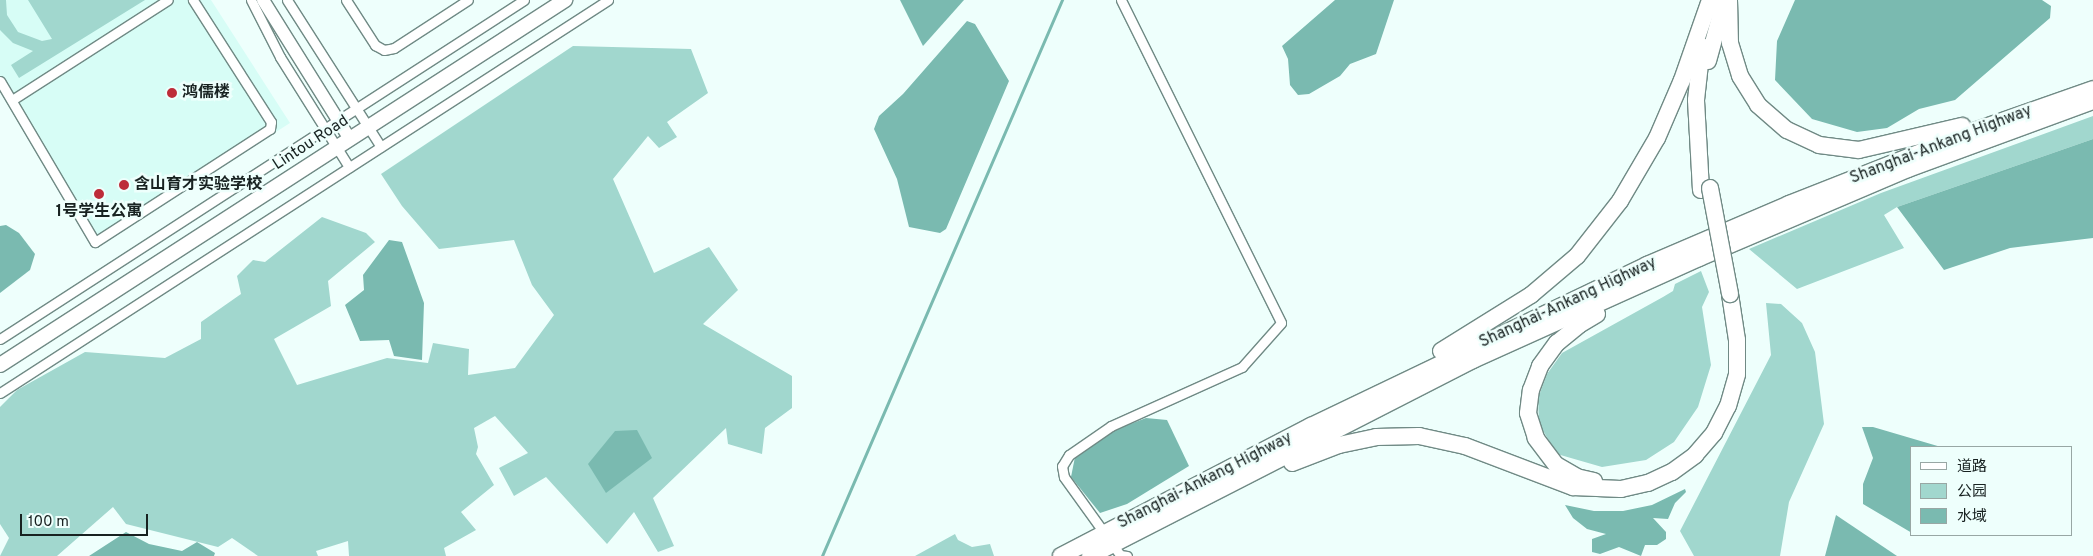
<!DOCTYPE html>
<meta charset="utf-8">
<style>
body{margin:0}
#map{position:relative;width:2093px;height:556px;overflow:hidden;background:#eefffc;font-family:Overpass,"Noto Sans SC",sans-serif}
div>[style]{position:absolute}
.built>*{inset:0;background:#d7fdf6}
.green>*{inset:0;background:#a1d7ce}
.water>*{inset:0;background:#7abab0}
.stream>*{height:2.5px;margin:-1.25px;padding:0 1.25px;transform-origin:1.25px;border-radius:1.25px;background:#7abab0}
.roads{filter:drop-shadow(1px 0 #708a85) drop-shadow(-1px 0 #708a85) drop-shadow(0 1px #708a85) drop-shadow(0 -1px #708a85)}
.street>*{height:9px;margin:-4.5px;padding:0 4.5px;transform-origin:4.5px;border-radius:4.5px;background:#fff}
.secondary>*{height:12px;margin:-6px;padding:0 6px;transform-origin:6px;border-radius:6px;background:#fff}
.primary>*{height:14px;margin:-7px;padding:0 7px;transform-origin:7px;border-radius:7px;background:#fff}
.highway>*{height:16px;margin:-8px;padding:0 8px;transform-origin:8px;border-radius:8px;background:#fff}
.bridges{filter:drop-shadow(1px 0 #708a85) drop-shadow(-1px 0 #708a85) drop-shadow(0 1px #708a85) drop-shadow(0 -1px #708a85)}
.highway-bridge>*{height:16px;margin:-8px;padding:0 8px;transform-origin:8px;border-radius:8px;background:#fff}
.dots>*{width:14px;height:14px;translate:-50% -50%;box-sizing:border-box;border:2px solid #eefffc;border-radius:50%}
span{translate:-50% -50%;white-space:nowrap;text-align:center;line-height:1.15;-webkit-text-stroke:5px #eefffc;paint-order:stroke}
.poi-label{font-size:16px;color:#182221;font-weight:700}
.left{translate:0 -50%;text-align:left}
.street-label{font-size:16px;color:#182221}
.legend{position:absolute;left:1910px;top:446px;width:162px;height:90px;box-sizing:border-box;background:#eefffc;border:1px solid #98a7a4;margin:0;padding:6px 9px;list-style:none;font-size:15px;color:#182221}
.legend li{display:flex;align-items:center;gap:10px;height:25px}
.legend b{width:25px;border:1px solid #98a7a4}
.scale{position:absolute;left:20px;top:514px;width:128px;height:22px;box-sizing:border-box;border:2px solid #182221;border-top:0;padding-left:6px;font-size:15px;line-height:18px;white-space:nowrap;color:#182221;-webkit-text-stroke:4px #eefffc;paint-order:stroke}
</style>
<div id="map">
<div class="built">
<div style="clip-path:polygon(0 0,211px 0,290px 123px,94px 248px,0 90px)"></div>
</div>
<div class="green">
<div style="clip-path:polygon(0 0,6px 0,7px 15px,18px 32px,42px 41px,52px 39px,28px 0,145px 0,19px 78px,11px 65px,33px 51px,13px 43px,0 30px)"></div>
<div style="clip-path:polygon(573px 46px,691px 49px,708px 93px,667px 122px,677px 137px,659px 148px,648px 136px,613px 179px,654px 273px,709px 247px,738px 290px,703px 324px,792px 376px,792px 408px,765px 428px,762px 454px,728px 444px,726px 428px,653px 498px,674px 546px,658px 552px,634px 512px,607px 544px,546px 477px,514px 496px,499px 468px,528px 453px,495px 416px,474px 428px,478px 447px,476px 454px,494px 485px,461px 512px,476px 530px,444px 548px,446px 556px,349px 556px,348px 541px,316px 551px,318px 556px,258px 556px,232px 538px,218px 547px,126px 524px,113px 507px,57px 556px,0 556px,9px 538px,0 524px,0 407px,17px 390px,85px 352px,165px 358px,201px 339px,201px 322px,241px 294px,237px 276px,253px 260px,265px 262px,322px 217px,366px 233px,375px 242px,328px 281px,331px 306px,274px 339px,297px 385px,387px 358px,428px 363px,433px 343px,469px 349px,468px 375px,515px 368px,554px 315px,532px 285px,514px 240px,439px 249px,402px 206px,381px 174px)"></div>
<div style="clip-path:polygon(2093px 116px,2093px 139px,1897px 207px,1884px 215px,1904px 248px,1797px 289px,1749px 249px,1881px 193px)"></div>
<div style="clip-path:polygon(1701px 271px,1709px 292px,1702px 307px,1711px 365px,1698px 407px,1674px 442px,1646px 460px,1602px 467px,1557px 454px,1539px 424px,1538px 398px,1547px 374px,1562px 353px,1663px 297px,1673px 291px,1675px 284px)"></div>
<div style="clip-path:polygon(1766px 303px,1781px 304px,1802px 323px,1815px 352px,1824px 424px,1789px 502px,1780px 556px,1694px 556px,1680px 531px,1771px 355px)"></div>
<div style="clip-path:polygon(955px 534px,958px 540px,972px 547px,990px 544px,994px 556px,915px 556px)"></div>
</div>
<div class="water">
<div style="clip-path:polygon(900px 0,964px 0,923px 46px)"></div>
<div style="clip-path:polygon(1335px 0,1394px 0,1376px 54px,1350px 64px,1340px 76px,1309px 94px,1298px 95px,1290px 85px,1288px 59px,1282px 46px)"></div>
<div style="clip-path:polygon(1795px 0,2042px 0,2051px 6px,2050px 18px,1955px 100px,1919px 109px,1887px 128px,1857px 132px,1812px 119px,1775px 80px,1777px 41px)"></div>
<div style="clip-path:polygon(967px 21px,975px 24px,1009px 81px,946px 229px,940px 233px,909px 227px,897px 179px,874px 129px,879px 116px,903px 94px)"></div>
<div style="clip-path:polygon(2093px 139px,2093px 238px,2010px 248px,1944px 270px,1897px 207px)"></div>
<div style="clip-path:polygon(6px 225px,19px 233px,35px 254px,30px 270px,0 293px,0 226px)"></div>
<div style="clip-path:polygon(389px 240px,402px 242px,424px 303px,422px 360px,394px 356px,389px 340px,360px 341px,345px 305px,364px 290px,363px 275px)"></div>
<div style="clip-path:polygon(1146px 418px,1167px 420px,1189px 466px,1127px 504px,1100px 513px,1071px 477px,1075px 457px,1112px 431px)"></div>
<div style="clip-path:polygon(1862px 427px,1873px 427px,1941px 447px,1912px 447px,1912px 533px,1863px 504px,1863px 484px,1873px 458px)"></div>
<div style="clip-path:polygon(637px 430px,652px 458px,606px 493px,588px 464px,615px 431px)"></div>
<div style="clip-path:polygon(1685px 489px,1686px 492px,1675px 503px,1668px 519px,1653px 518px,1666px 532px,1666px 539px,1657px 545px,1645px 545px,1641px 556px,1619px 547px,1600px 554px,1592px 552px,1592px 539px,1606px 534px,1587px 529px,1573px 518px,1565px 505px,1594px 511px,1623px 511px,1652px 505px)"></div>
<div style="clip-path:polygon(1836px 515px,1897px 556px,1825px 556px)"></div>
<div style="clip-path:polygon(126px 532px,149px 544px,182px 551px,197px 542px,215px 553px,214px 556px,89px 556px)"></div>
</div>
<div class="stream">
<div style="left:822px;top:556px;width:606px;rotate:-66.65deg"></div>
</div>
<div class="roads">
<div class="street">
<div style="left:251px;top:0;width:64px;rotate:63deg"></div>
<div style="left:280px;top:57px;width:130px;rotate:57.9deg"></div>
<div style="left:287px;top:0;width:174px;rotate:57.4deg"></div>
<div style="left:346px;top:0;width:54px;rotate:57.2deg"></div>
<div style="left:375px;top:45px;width:10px;rotate:29deg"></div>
<div style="left:384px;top:50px;width:10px;rotate:-11deg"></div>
<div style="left:394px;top:48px;width:88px;rotate:-33deg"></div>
<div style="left:1121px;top:0;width:360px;rotate:63.6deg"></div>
<div style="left:1281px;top:323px;width:59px;rotate:131.6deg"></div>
<div style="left:1242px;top:367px;width:144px;rotate:155.8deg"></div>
<div style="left:1111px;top:426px;width:51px;rotate:145.4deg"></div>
<div style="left:1069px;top:455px;width:13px;rotate:122deg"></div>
<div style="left:1062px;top:466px;width:11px;rotate:80deg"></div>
<div style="left:1064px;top:477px;width:96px;rotate:54.3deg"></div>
<div style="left:1120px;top:555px;width:7px;rotate:8deg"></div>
<div style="left:0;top:81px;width:187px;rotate:59.5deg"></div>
<div style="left:95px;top:242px;width:208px;rotate:-32.9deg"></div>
<div style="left:270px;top:129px;width:7px;rotate:-82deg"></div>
<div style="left:271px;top:122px;width:145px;rotate:-122.6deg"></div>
<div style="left:12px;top:100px;width:185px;rotate:-32.7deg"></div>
<div style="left:0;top:339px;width:624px;rotate:-32.9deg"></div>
<div style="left:0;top:393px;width:724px;rotate:-32.88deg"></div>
</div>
<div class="secondary">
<div style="left:263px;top:0;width:164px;rotate:58deg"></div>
</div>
<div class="primary">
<div style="left:0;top:365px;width:673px;rotate:-32.86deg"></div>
</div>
<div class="highway">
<div style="left:1729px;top:0;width:43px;rotate:88.7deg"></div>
<div style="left:1730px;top:43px;width:34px;rotate:73deg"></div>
<div style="left:1740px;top:76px;width:34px;rotate:58deg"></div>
<div style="left:1758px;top:105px;width:38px;rotate:41deg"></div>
<div style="left:1787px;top:130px;width:35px;rotate:25deg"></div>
<div style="left:1819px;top:145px;width:40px;rotate:7.1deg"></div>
<div style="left:1859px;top:150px;width:106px;rotate:-13.1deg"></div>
<div style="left:1708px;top:61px;width:60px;rotate:-74.6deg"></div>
<div style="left:1701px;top:190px;width:90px;rotate:-93.2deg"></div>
<div style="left:1696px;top:100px;width:54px;rotate:-83.7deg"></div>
<div style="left:1441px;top:351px;width:106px;rotate:-31.9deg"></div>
<div style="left:1531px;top:295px;width:60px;rotate:-40.3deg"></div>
<div style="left:1577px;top:256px;width:70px;rotate:-52deg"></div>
<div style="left:1620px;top:201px;width:73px;rotate:-59.6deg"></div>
<div style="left:1657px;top:138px;width:63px;rotate:-66.7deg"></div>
<div style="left:1682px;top:80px;width:85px;rotate:-70.7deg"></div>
<div style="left:1292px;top:463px;width:50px;rotate:-21deg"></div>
<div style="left:1339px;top:445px;width:38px;rotate:-12deg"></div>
<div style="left:1376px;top:437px;width:43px;rotate:-1.3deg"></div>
<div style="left:1419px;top:436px;width:47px;rotate:12.3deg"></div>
<div style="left:1465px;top:446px;width:116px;rotate:20.8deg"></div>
<div style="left:1573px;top:487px;width:48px;rotate:2.4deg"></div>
<div style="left:1621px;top:489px;width:28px;rotate:-13deg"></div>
<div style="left:1648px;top:483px;width:26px;rotate:-25deg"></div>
<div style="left:1672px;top:472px;width:29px;rotate:-36deg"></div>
<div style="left:1695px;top:455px;width:29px;rotate:-49deg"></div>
<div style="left:1714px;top:433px;width:30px;rotate:-63deg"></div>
<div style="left:1728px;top:406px;width:33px;rotate:-74deg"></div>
<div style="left:1737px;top:374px;width:34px;rotate:-90deg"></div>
<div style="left:1737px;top:340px;width:47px;rotate:-98.7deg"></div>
<div style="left:1594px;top:481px;width:17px;rotate:-167deg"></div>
<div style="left:1577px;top:477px;width:24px;rotate:-150deg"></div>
<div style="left:1556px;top:465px;width:34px;rotate:-127deg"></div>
<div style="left:1536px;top:438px;width:26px;rotate:-108deg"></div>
<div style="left:1528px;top:413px;width:23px;rotate:-83deg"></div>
<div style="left:1531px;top:390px;width:26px;rotate:-69deg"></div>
<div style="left:1540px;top:366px;width:29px;rotate:-54deg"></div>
<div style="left:1557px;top:343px;width:28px;rotate:-39deg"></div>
<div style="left:1579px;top:325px;width:21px;rotate:-31deg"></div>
<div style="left:1061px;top:556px;width:282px;rotate:-27.5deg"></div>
<div style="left:1311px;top:426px;width:373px;rotate:-25.6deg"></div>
<div style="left:1647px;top:265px;width:155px;rotate:-23.2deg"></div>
<div style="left:1789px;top:204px;width:199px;rotate:-21.5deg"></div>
<div style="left:1974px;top:131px;width:126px;rotate:-19.4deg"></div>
<div style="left:1090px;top:556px;width:430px;rotate:-27.1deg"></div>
<div style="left:1473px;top:360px;width:248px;rotate:-24.3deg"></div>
<div style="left:1699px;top:258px;width:227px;rotate:-23.1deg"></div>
<div style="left:1908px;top:169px;width:197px;rotate:-20.2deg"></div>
</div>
</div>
<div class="bridges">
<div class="highway-bridge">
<div style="left:1710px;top:188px;width:108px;rotate:79.3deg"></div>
</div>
</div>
<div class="dots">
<div style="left:172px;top:93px;background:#bd2c39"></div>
<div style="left:124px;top:185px;background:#bd2c39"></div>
<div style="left:99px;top:194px;background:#bd2c39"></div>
</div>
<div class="poi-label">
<span class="left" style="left:182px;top:93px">鸿儒楼</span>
<span class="left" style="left:134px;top:185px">含山育才实验学校</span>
<span style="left:99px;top:212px">1号学生公寓</span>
</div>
<div class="street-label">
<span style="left:311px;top:143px;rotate:-33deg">Lintou Road</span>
<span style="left:1941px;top:145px;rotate:-21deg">Shanghai-Ankang Highway</span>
<span style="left:1568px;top:303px;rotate:-25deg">Shanghai-Ankang Highway</span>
<span style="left:1205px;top:481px;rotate:-27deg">Shanghai-Ankang Highway</span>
</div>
<ul class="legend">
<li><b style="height:6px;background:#fff"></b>道路</li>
<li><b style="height:14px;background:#a1d7ce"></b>公园</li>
<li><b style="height:14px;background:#7abab0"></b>水域</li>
</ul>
<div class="scale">100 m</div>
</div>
